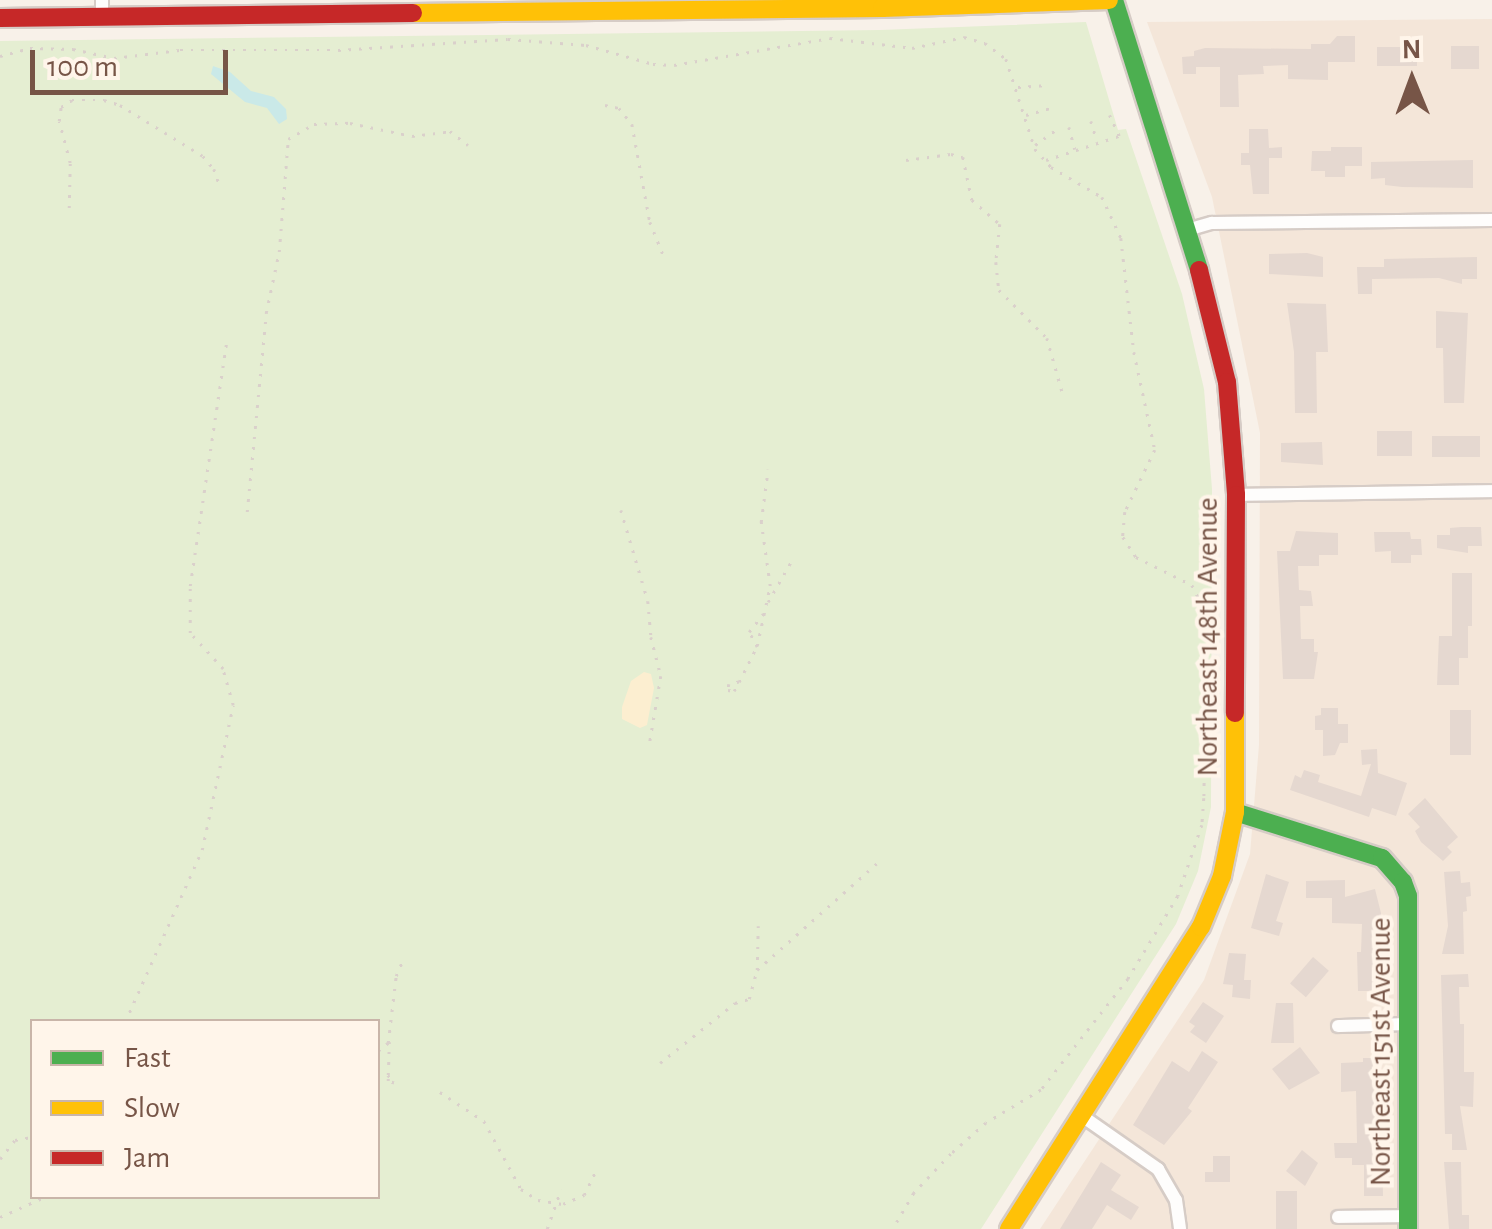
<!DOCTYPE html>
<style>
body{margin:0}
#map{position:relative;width:1492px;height:1229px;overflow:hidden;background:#f8f1e9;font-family:"Alegreya Sans",sans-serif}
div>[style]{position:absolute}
.residential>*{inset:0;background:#f4e6d9}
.green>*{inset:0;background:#e5eed2}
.sand>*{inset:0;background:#fceed0}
.water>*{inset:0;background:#cae9e8}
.building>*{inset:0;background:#e5d8d0;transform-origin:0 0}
.path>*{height:2.5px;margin-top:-1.25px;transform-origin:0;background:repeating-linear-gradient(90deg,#dad0cb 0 2.5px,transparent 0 10.5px)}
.roads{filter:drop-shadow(2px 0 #d6ccc6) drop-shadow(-2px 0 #d6ccc6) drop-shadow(0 2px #d6ccc6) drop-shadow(0 -2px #d6ccc6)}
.street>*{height:12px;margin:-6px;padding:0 6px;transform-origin:6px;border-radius:6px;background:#fefdfc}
.fast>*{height:18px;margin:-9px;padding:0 9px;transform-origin:9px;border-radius:9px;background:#4caf50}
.slow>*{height:18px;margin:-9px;padding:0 9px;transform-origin:9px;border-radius:9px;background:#ffc107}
.jam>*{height:18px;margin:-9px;padding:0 9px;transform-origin:9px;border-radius:9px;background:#c62828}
span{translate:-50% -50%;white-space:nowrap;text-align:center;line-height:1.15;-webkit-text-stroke:8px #fff5ea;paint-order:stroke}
.street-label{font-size:30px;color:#775547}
.legend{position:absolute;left:30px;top:1019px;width:350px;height:180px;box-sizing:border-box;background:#fff5ea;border:2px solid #c9b5a9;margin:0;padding:12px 18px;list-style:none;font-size:30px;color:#775547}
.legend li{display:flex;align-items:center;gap:20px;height:50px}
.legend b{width:50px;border:2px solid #c9b5a9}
.north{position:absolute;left:1362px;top:30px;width:100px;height:100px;-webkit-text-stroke:8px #fff5ea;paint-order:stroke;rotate:359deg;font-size:28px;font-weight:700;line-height:40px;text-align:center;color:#775547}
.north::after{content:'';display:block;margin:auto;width:35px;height:45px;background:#775547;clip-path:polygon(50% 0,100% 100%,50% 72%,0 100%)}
.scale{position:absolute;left:30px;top:50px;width:198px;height:45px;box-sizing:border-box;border:5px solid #775547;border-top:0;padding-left:12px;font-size:30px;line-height:35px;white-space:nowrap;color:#775547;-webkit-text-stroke:8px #fff5ea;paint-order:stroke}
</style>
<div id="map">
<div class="residential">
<div style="clip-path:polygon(1492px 19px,1492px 1229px,1040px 1229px,1204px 980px,1250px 854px,1259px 745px,1260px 433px,1212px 197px,1147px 22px)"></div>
</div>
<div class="green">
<div style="clip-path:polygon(evenodd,1086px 22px,1118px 130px,1126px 129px,1182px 294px,1204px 389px,1212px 489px,1211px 807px,1198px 871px,1176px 924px,981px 1229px,0 1229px,0 41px,880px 30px,1086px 22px,32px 1022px,378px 1022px,378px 1196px,32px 1196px,32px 1022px)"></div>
</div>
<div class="sand">
<div style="clip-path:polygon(644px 672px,651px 674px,654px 688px,647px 725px,640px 728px,622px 719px,622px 707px,631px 681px)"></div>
</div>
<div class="water">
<div style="clip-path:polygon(213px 66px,230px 72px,251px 91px,274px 97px,286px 109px,287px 119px,279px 124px,267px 108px,245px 102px,211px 74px)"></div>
</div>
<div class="building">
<div style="clip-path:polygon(1337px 36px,1355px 36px,1355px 62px,1328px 62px,1328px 80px,1288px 79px,1288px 65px,1263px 66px,1264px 74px,1238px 75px,1239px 107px,1220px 107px,1220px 67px,1196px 67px,1196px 74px,1183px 74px,1182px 57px,1194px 56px,1194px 51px,1205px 48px,1311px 49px,1311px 44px,1330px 44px)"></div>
<div style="left:1451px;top:46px;width:28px;height:23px"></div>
<div style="left:1417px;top:47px;width:19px;height:40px;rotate:90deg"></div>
<div style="clip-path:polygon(1249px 129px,1268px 129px,1269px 148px,1282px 147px,1282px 158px,1269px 158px,1269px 194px,1253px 194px,1250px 165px,1241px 165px,1241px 153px,1249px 153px)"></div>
<div style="clip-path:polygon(1331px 147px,1362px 147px,1362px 166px,1345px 166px,1345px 177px,1325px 177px,1325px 171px,1311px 171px,1312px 151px,1331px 151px)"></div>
<div style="clip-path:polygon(1473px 160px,1473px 188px,1402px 187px,1385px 185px,1385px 178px,1371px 179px,1371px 162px)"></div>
<div style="clip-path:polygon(1307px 253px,1323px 257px,1323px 277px,1269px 274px,1269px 254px)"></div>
<div style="clip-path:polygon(1477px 257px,1477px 279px,1462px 279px,1462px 284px,1439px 278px,1372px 279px,1372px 294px,1358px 294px,1357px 267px,1384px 267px,1384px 259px)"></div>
<div style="clip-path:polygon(1287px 303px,1326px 304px,1328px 352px,1316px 352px,1317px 413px,1295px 413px,1294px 352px)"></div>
<div style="clip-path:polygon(1436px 311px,1468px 313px,1464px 403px,1444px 403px,1443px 348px,1436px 348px)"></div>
<div style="left:1412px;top:431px;width:25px;height:35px;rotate:90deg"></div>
<div style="left:1480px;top:436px;width:21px;height:48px;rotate:90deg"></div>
<div style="clip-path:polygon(1322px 442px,1323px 465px,1281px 462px,1281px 443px)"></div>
<div style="clip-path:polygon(1461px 527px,1481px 527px,1482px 546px,1468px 546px,1468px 553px,1437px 548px,1437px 535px,1450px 535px,1450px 528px)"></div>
<div style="clip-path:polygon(1296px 531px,1338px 533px,1338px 555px,1319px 555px,1319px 566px,1298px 566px,1299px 590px,1311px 591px,1313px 606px,1300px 606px,1301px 639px,1314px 639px,1314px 652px,1318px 652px,1314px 679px,1283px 679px,1277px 551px,1290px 551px)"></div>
<div style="clip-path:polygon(1374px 532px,1410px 532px,1411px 539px,1421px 539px,1422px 555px,1411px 555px,1411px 563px,1391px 563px,1391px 551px,1375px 552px)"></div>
<div style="clip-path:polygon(1452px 573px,1472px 573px,1472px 626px,1468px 626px,1468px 658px,1459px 658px,1459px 685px,1437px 685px,1439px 636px,1452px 636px)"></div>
<div style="clip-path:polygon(1321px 708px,1338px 708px,1338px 724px,1348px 724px,1348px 743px,1340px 743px,1335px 755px,1323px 756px,1323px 730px,1315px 730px,1315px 716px,1321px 715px)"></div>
<div style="left:1450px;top:710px;width:21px;height:45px"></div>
<div style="clip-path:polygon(1377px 749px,1378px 773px,1407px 783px,1396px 816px,1372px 808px,1369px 817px,1290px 790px,1295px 775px,1301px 778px,1304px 770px,1320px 775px,1318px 782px,1361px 796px,1371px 764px,1362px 765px,1361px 750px)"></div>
<div style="clip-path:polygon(1425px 798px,1458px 837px,1447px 847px,1452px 852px,1443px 861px,1421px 842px,1415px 831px,1420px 827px,1408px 814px)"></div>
<div style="clip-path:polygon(1460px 871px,1461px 883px,1470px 882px,1471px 896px,1466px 897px,1467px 911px,1463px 912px,1464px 954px,1442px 954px,1448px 926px,1444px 872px)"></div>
<div style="clip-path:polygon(1266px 874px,1289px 882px,1276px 921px,1283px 923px,1279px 936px,1251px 928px)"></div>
<div style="clip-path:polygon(1345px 880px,1345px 897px,1375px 889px,1381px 913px,1380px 977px,1372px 978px,1373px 991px,1358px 991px,1357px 952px,1361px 952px,1362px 924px,1332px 923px,1332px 898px,1306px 898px,1306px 881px)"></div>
<div style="clip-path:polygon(1229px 953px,1246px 954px,1244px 980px,1251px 980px,1250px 999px,1232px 997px,1233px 985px,1223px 984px)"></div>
<div style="left:1313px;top:957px;width:21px;height:35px;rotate:41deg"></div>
<div style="clip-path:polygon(1468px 974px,1469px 987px,1459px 987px,1460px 1024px,1464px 1024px,1464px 1072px,1474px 1072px,1473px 1107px,1460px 1106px,1467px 1150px,1452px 1150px,1452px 1134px,1445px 1134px,1441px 975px)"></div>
<div style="clip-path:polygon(1203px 1002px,1224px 1016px,1206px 1043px,1190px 1032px,1195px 1026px,1189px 1022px)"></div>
<div style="clip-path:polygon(1276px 1003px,1293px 1003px,1294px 1043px,1271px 1043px)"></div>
<div style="clip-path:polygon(1300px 1047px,1320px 1073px,1289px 1090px,1272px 1069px)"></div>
<div style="clip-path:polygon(1202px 1051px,1218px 1062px,1188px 1108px,1192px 1111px,1164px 1145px,1133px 1125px,1172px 1061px,1189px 1072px)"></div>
<div style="clip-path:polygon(1363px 1058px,1377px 1058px,1376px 1143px,1382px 1143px,1383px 1196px,1364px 1196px,1364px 1165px,1352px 1165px,1352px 1158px,1335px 1158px,1334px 1143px,1357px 1143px,1356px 1091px,1341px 1092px,1341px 1063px,1363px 1062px)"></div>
<div style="clip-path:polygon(1302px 1150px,1318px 1163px,1305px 1186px,1286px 1171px)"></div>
<div style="clip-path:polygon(1213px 1156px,1230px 1156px,1230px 1182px,1205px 1182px,1205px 1172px,1213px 1172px)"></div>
<div style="clip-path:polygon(1101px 1162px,1121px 1175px,1111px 1190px,1139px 1207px,1131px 1220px,1107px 1205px,1092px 1229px,1060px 1229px)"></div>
<div style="clip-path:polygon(1444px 1162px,1461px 1162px,1462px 1215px,1469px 1215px,1469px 1229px,1449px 1229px)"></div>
<div style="left:1276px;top:1191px;width:21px;height:38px"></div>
</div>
<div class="path">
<div style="left:0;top:56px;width:31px;rotate:-15deg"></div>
<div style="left:30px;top:48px;width:43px;rotate:1.3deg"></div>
<div style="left:73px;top:49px;width:42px;rotate:12.4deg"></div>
<div style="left:114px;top:58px;width:66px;rotate:-6.9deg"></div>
<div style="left:180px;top:50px;width:158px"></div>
<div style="left:338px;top:50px;width:170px;rotate:-3.7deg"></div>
<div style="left:508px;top:39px;width:78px;rotate:4.4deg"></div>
<div style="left:586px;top:45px;width:70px;rotate:15.8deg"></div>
<div style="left:653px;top:64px;width:21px;rotate:3deg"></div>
<div style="left:674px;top:65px;width:158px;rotate:-9.8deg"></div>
<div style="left:830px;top:38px;width:83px;rotate:7deg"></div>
<div style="left:912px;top:48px;width:53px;rotate:-11.9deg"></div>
<div style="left:964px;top:37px;width:22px;rotate:16deg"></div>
<div style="left:985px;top:43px;width:26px;rotate:37deg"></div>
<div style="left:1006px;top:59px;width:95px;rotate:72.1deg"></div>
<div style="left:1035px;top:149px;width:24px;rotate:48deg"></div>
<div style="left:1051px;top:167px;width:59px;rotate:30.5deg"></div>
<div style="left:1102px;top:197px;width:45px;rotate:65.1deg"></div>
<div style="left:1121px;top:238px;width:115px;rotate:83.5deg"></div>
<div style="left:1134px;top:352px;width:100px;rotate:77.9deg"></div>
<div style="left:1155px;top:450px;width:69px;rotate:115.8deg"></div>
<div style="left:1125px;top:512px;width:25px;rotate:95deg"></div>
<div style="left:1123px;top:537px;width:24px;rotate:57deg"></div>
<div style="left:1136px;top:557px;width:63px;rotate:26.6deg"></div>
<div style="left:1192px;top:585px;width:34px;rotate:63deg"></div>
<div style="left:1207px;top:615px;width:183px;rotate:90.9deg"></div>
<div style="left:1204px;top:798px;width:27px;rotate:94deg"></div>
<div style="left:1202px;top:825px;width:75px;rotate:108.7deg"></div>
<div style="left:1178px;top:896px;width:97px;rotate:121.1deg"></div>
<div style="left:1128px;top:979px;width:141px;rotate:128.1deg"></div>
<div style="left:1041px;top:1090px;width:64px;rotate:149deg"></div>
<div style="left:986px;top:1123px;width:47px;rotate:138.5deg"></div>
<div style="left:951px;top:1154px;width:54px;rotate:133.5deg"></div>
<div style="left:914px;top:1193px;width:42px;rotate:120.3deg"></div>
<div style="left:1018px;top:87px;width:26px;rotate:-4deg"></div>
<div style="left:605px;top:105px;width:14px;rotate:12deg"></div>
<div style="left:619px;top:108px;width:21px;rotate:51deg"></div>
<div style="left:632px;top:124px;width:100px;rotate:79.6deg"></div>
<div style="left:650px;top:222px;width:37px;rotate:68deg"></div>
<div style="left:1026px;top:115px;width:26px;rotate:-16deg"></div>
<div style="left:1091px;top:121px;width:21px;rotate:73deg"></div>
<div style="left:1069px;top:127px;width:23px;rotate:75deg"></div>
<div style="left:1035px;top:145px;width:31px;rotate:-36deg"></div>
<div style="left:906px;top:160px;width:45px;rotate:-7.6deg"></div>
<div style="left:951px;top:154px;width:12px;rotate:14deg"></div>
<div style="left:963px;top:157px;width:44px;rotate:78.2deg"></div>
<div style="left:972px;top:200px;width:37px;rotate:41deg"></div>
<div style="left:1000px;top:224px;width:38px;rotate:96deg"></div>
<div style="left:996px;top:262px;width:28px;rotate:84deg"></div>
<div style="left:999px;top:290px;width:68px;rotate:45deg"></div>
<div style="left:1047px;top:338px;width:55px;rotate:74.2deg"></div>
<div style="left:1046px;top:160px;width:77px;rotate:-18.2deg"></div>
<div style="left:1119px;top:136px;width:23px;rotate:-115deg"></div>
<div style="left:69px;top:208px;width:45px;rotate:-88.7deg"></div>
<div style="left:70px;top:163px;width:43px;rotate:-104.7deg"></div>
<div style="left:59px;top:121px;width:14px;rotate:-82deg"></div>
<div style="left:61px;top:107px;width:13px;rotate:-32deg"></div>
<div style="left:72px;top:100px;width:32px"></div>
<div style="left:104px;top:100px;width:17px;rotate:17deg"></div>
<div style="left:120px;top:105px;width:97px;rotate:31.6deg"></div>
<div style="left:203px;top:156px;width:17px;rotate:50deg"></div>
<div style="left:214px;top:169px;width:18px;rotate:71deg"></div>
<div style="left:621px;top:510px;width:95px;rotate:73.5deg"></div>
<div style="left:648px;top:601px;width:36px;rotate:85deg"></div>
<div style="left:651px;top:637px;width:40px;rotate:75.6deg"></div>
<div style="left:661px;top:676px;width:67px;rotate:99.5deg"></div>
<div style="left:247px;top:512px;width:200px;rotate:-84.5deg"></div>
<div style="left:266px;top:313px;width:62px;rotate:-78deg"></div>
<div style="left:279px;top:252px;width:113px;rotate:-85.4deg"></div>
<div style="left:288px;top:139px;width:30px;rotate:-30deg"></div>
<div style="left:314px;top:124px;width:36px;rotate:-2deg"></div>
<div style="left:350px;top:123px;width:63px;rotate:11.8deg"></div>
<div style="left:412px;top:136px;width:38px;rotate:-7deg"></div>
<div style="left:450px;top:131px;width:23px;rotate:38deg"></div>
<div style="left:768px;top:602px;width:48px;rotate:-60.3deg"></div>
<div style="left:757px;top:647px;width:17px;rotate:-118deg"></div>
<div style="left:749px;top:632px;width:23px;rotate:-52deg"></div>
<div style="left:739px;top:682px;width:10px;rotate:169deg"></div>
<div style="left:729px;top:684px;width:6px;rotate:99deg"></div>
<div style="left:728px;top:690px;width:6px;rotate:9deg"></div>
<div style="left:734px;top:691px;width:10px;rotate:-61deg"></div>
<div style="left:739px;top:682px;width:40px;rotate:-63.4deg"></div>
<div style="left:757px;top:646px;width:61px;rotate:-77.8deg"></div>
<div style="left:770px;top:586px;width:65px;rotate:-98deg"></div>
<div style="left:761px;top:522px;width:53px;rotate:-82.5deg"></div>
<div style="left:757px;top:970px;width:44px;rotate:-88.7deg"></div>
<div style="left:125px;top:1022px;width:188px;rotate:-65.9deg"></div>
<div style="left:202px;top:850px;width:148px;rotate:-77.9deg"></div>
<div style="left:233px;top:705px;width:37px;rotate:-106deg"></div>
<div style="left:223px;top:669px;width:49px;rotate:-132.5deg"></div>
<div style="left:190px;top:633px;width:47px;rotate:-90deg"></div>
<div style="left:190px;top:586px;width:245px;rotate:-81.5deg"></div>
<div style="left:378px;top:1051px;width:13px;rotate:-39deg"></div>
<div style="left:388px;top:1043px;width:67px;rotate:-83.2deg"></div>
<div style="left:396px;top:976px;width:15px;rotate:-67deg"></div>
<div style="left:660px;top:1063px;width:96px;rotate:-38.7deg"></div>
<div style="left:735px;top:1003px;width:15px;rotate:-16deg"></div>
<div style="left:749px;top:999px;width:30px;rotate:-75deg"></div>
<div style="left:757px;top:970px;width:161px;rotate:-41.7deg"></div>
<div style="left:388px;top:1075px;width:10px;rotate:53deg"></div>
<div style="left:394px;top:1083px;width:6px;rotate:-162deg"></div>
<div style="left:388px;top:1081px;width:6px;rotate:-90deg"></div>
<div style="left:388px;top:1075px;width:33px;rotate:-88deg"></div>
<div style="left:440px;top:1092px;width:53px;rotate:33.4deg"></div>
<div style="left:484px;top:1121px;width:77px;rotate:61.4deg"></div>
<div style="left:521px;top:1189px;width:20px;rotate:33deg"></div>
<div style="left:538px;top:1200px;width:25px;rotate:9deg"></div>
<div style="left:563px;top:1204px;width:23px;rotate:-23deg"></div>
<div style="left:584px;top:1195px;width:30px;rotate:-64deg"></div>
<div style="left:0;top:1159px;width:24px;rotate:-52deg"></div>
<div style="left:15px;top:1140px;width:17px;rotate:-10deg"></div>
<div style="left:0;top:1217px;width:51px;rotate:-24.1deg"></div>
<div style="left:547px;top:1229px;width:42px;rotate:-70.7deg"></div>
</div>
<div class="roads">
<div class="street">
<div style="left:102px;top:0;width:16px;rotate:90deg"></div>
<div style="left:1187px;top:230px;width:26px;rotate:-16deg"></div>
<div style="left:1212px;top:223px;width:280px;rotate:-0.6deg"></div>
<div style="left:1236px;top:495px;width:256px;rotate:-0.9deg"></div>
<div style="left:1338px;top:1026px;width:71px;rotate:-1.6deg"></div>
<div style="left:1082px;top:1116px;width:93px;rotate:34.9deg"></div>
<div style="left:1158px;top:1169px;width:36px;rotate:60deg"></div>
<div style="left:1176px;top:1200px;width:29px;rotate:82deg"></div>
<div style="left:1338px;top:1217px;width:70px;rotate:-0.8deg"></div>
</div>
<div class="fast">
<div style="left:1114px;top:0;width:283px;rotate:72.5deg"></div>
<div style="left:1235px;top:812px;width:154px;rotate:17.4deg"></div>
<div style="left:1382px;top:858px;width:32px;rotate:49deg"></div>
<div style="left:1403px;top:882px;width:15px;rotate:70deg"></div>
<div style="left:1408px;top:896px;width:333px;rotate:90deg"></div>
</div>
<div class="slow">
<div style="left:413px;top:13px;width:469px;rotate:-0.6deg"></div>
<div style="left:882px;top:8px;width:227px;rotate:-2deg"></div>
<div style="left:1009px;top:1229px;width:358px;rotate:-57.6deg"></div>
<div style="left:1201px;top:927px;width:55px;rotate:-67.6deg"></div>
<div style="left:1222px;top:876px;width:65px;rotate:-78.5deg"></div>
<div style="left:1235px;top:812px;width:99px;rotate:-90deg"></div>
</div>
<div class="jam">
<div style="left:0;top:18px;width:413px;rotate:-0.7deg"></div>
<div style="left:1199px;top:270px;width:115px;rotate:76deg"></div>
<div style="left:1227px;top:382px;width:113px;rotate:85.4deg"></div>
<div style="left:1236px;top:495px;width:218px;rotate:90.3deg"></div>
</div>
</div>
<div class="street-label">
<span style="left:1208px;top:637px;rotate:-90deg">Northeast 148th Avenue</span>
<span style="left:1381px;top:1052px;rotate:-90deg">Northeast 151st Avenue</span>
</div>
<ul class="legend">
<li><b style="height:12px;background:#4caf50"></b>Fast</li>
<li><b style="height:12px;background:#ffc107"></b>Slow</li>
<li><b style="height:12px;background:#c62828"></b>Jam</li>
</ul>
<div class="north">N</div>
<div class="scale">100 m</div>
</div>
